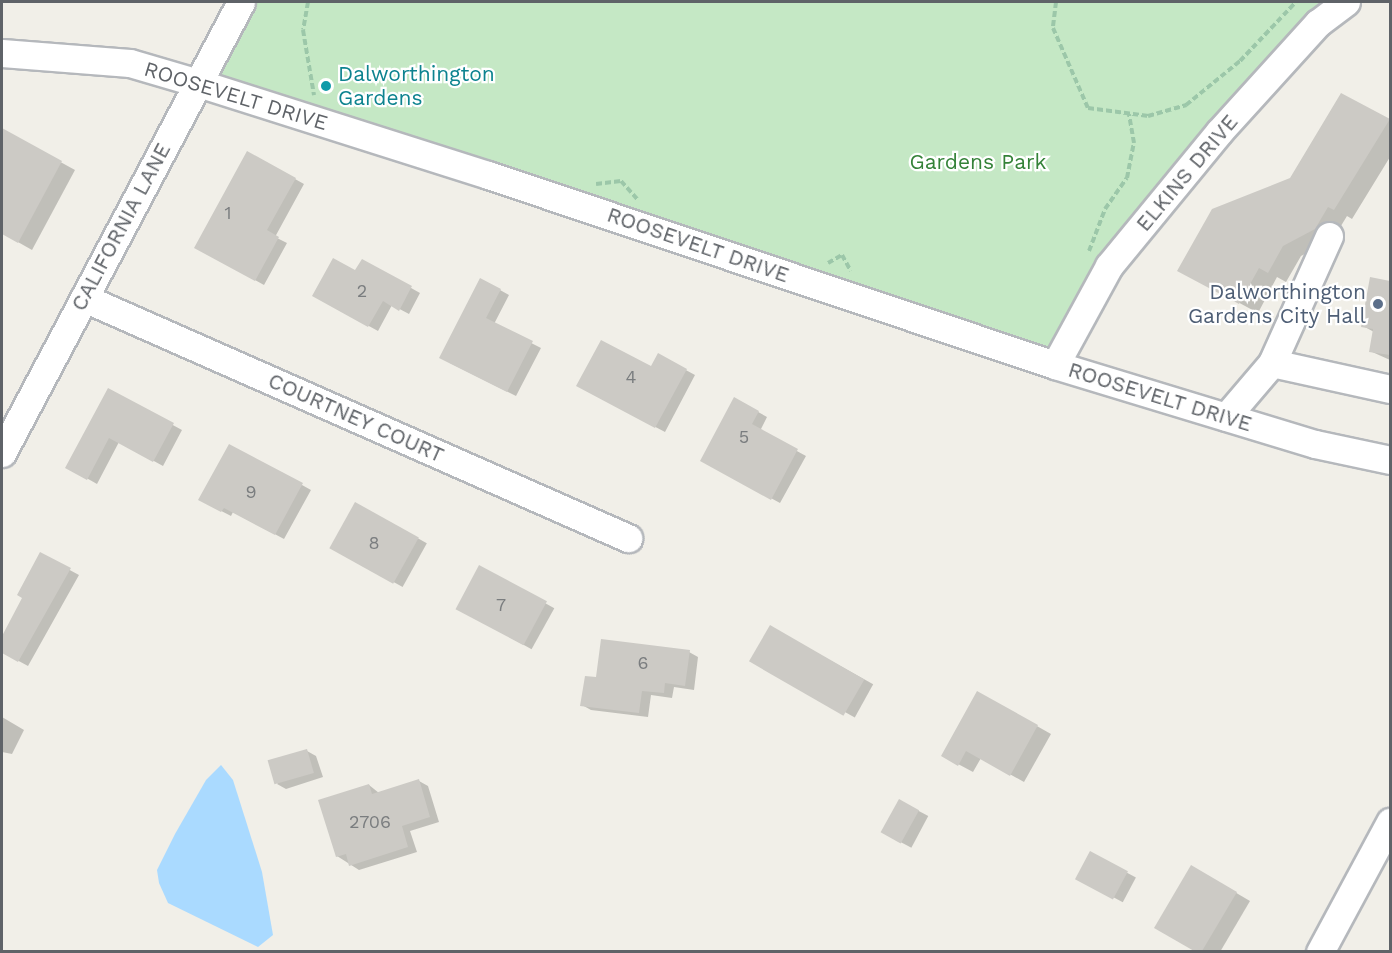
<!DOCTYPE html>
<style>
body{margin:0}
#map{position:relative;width:1392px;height:953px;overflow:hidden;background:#f1efe8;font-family:"Work Sans",sans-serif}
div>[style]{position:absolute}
.green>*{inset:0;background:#c5e8c5}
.water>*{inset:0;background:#aadaff}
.shadow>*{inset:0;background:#0003;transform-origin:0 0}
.building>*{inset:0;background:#cccac5;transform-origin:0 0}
.path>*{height:4px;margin-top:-2px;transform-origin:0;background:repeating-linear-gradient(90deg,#9cc7a9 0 6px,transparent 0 9px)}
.roads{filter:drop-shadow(2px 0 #b5b8bc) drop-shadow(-2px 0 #b5b8bc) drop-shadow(0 2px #b5b8bc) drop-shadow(0 -2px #b5b8bc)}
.minor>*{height:27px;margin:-13.5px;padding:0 13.5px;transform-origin:13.5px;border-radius:13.5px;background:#fff}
.dots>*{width:16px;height:16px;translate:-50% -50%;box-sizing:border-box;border:3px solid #fff;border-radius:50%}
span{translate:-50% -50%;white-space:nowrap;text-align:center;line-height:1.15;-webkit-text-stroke:4.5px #fff;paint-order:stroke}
.number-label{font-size:18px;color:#7a7d7f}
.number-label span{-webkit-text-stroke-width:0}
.culture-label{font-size:21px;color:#0d838f}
.left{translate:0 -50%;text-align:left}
.street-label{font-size:21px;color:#5f6368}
.park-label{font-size:21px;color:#348238}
.service-label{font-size:21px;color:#4e5e75}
.right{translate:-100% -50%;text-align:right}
.frame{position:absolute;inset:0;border:3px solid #5f6368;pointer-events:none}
</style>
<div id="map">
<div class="green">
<div style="clip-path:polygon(243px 2px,1320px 2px,1172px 176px,1049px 353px,202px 75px)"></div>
</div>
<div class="water">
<div style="clip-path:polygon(221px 765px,233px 780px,262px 872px,273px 935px,258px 947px,168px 903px,159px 883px,157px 870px,175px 834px,206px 780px)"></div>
</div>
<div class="shadow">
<div style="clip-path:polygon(1342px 95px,1390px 121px,1390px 157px,1352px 219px,1347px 216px,1333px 239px,1301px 256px,1286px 282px,1277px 277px,1258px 313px,1197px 280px,1292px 179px)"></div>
<div style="clip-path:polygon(2px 130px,75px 170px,32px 250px,2px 233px)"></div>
<div style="clip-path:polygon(248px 153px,304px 184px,275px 237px,287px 243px,264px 285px,196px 247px)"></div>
<div style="clip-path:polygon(363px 261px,420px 293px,409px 314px,392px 305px,378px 331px,314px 296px,356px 272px)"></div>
<div style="clip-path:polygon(1371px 279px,1390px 282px,1390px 360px,1370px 351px,1374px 332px,1363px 326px)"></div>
<div style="clip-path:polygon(500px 290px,509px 295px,494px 324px,541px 348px,516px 396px,450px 363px)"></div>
<div style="clip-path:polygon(658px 355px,695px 375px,665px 432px,587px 391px,651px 368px)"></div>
<div style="clip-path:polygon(108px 390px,182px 430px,163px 466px,119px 442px,97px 484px,67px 467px)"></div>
<div style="clip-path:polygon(735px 399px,767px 417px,760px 431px,806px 456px,780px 503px,702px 461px)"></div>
<div style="clip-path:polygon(302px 485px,311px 490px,284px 539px,233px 512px,231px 516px,200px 500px)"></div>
<div style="left:356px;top:504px;width:81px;height:50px;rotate:29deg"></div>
<div style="clip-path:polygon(40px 554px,79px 575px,28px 666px,2px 652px,2px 640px,24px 597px)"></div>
<div style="left:480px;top:567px;width:85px;height:47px;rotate:29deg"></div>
<div style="left:770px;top:627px;width:118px;height:38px;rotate:29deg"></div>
<div style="clip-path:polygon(689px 652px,698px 657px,694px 690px,674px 687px,672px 698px,651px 695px,648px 717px,591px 710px,582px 705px,598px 679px)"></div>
<div style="clip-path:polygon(978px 693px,1051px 734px,1024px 782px,981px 758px,973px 772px,943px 756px)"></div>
<div style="clip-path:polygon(2px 717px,24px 730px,12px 754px,2px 752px)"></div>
<div style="clip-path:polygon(307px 751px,316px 756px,323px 777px,286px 789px,277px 784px)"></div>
<div style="clip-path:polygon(419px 781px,428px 786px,439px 822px,410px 831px,417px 852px,359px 870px,337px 856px,369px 785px,379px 793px)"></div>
<div style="left:900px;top:801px;width:32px;height:36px;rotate:28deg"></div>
<div style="left:1090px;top:853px;width:52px;height:28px;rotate:28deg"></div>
<div style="clip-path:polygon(1192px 867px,1250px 901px,1220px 952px,1197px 952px,1156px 928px)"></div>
</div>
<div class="building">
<div style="clip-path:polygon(1341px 93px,1390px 119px,1334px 210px,1328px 207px,1315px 229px,1283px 246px,1268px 273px,1259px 268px,1239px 304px,1177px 271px,1212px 209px,1290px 178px)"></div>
<div style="clip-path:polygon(2px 128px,62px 161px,18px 243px,2px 234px)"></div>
<div style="clip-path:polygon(247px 151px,296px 178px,267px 230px,279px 237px,255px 281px,194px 248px)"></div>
<div style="clip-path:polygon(333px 258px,355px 270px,362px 259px,412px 286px,399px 311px,383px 301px,368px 327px,312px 296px)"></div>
<div style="clip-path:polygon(1370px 277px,1390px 281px,1390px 355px,1369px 352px,1373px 329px,1361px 327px)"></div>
<div style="clip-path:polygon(480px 278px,501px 289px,486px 318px,533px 341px,507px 392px,439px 358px)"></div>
<div style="clip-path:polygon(601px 340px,651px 366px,658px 353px,687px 369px,655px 428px,576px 386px)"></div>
<div style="clip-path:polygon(108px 388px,174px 423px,153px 462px,109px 438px,87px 480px,65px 468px)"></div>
<div style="clip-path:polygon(734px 397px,759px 411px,752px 424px,798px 449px,771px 500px,700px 461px)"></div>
<div style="clip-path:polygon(229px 444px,303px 483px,275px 535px,224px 508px,221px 512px,198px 500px)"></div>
<div style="left:355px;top:502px;width:73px;height:53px;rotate:29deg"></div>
<div style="clip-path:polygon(40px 552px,71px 568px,18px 662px,2px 653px,2px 636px,22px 598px,17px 595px)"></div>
<div style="left:479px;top:565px;width:77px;height:50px;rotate:28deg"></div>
<div style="left:770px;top:625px;width:109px;height:42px;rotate:30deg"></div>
<div style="clip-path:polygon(601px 639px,690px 650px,685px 686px,665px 683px,664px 693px,642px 691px,639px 713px,580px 706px,585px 676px,596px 677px)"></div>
<div style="clip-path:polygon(977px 691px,1038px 725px,1010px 776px,966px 751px,958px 766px,941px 756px)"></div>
<div style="left:307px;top:749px;width:25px;height:41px;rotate:74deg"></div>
<div style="clip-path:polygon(419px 779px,430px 817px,402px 826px,408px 847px,349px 866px,346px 854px,336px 857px,318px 800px,369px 784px,372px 794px)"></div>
<div style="left:899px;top:799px;width:23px;height:38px;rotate:29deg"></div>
<div style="left:1090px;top:851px;width:43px;height:32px;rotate:28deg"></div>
<div style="clip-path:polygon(1191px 865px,1237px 892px,1202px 951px,1194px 951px,1154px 928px)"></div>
</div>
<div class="path">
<div style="left:308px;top:2px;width:28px;rotate:100deg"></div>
<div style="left:303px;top:30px;width:66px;rotate:80.4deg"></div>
<div style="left:1056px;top:2px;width:26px;rotate:97deg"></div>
<div style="left:1053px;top:28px;width:87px;rotate:66.4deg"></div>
<div style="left:1088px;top:108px;width:61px;rotate:7.6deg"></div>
<div style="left:1148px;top:116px;width:40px;rotate:-16deg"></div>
<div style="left:1186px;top:105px;width:70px;rotate:-39.2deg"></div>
<div style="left:1240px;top:61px;width:81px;rotate:-46.5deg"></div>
<div style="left:596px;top:184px;width:25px;rotate:-7deg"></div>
<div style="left:621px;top:181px;width:24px;rotate:48deg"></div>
<div style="left:1089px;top:251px;width:45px;rotate:-69.1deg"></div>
<div style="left:1105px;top:209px;width:38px;rotate:-55deg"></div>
<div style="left:1127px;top:178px;width:36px;rotate:-79deg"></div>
<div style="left:1134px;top:143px;width:29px;rotate:-100deg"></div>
<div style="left:828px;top:263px;width:16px;rotate:-30deg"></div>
<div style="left:842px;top:255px;width:18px;rotate:61deg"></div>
</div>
<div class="roads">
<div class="minor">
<div style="left:2px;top:53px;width:128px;rotate:4.5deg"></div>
<div style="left:130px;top:63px;width:71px;rotate:16.4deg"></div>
<div style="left:198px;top:83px;width:304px;rotate:17.6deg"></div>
<div style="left:488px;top:175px;width:598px;rotate:18.53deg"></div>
<div style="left:1055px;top:365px;width:272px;rotate:16.9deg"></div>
<div style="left:1315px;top:444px;width:77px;rotate:12deg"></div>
<div style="left:1329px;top:236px;width:139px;rotate:114.2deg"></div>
<div style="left:1272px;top:363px;width:121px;rotate:12.4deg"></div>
<div style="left:84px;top:298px;width:595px;rotate:23.81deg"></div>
<div style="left:1055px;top:365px;width:113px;rotate:-61.4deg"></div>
<div style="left:1109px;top:266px;width:173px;rotate:-50.6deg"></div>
<div style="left:1219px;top:132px;width:147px;rotate:-47.8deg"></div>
<div style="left:1318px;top:23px;width:35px;rotate:-37deg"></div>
<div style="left:1226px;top:417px;width:71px;rotate:-49.6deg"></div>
<div style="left:2px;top:453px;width:510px;rotate:-62.08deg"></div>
<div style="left:1320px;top:952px;width:148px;rotate:-61.7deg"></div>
</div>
</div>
<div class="dots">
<div style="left:326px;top:86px;background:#0f9aa8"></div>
<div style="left:1378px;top:304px;background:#5c6f8a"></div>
</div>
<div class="number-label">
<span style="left:228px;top:213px">1</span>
<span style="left:362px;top:291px">2</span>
<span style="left:631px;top:377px">4</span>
<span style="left:744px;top:437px">5</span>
<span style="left:251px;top:492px">9</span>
<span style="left:374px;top:543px">8</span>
<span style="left:501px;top:605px">7</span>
<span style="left:643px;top:663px">6</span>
<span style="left:370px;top:822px">2706</span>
</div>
<div class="culture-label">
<span class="left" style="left:338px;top:86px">Dalworthington<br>Gardens</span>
</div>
<div class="street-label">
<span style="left:236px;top:96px;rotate:17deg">ROOSEVELT DRIVE</span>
<span style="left:1187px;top:173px;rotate:-50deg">ELKINS DRIVE</span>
<span style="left:121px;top:227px;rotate:-62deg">CALIFORNIA LANE</span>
<span style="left:698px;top:245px;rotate:19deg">ROOSEVELT DRIVE</span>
<span style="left:1160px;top:397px;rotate:17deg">ROOSEVELT DRIVE</span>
<span style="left:356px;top:418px;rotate:24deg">COURTNEY COURT</span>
</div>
<div class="park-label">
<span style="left:978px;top:162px">Gardens Park</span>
</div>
<div class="service-label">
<span class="right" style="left:1366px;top:304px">Dalworthington<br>Gardens City Hall</span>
</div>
<div class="frame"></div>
</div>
